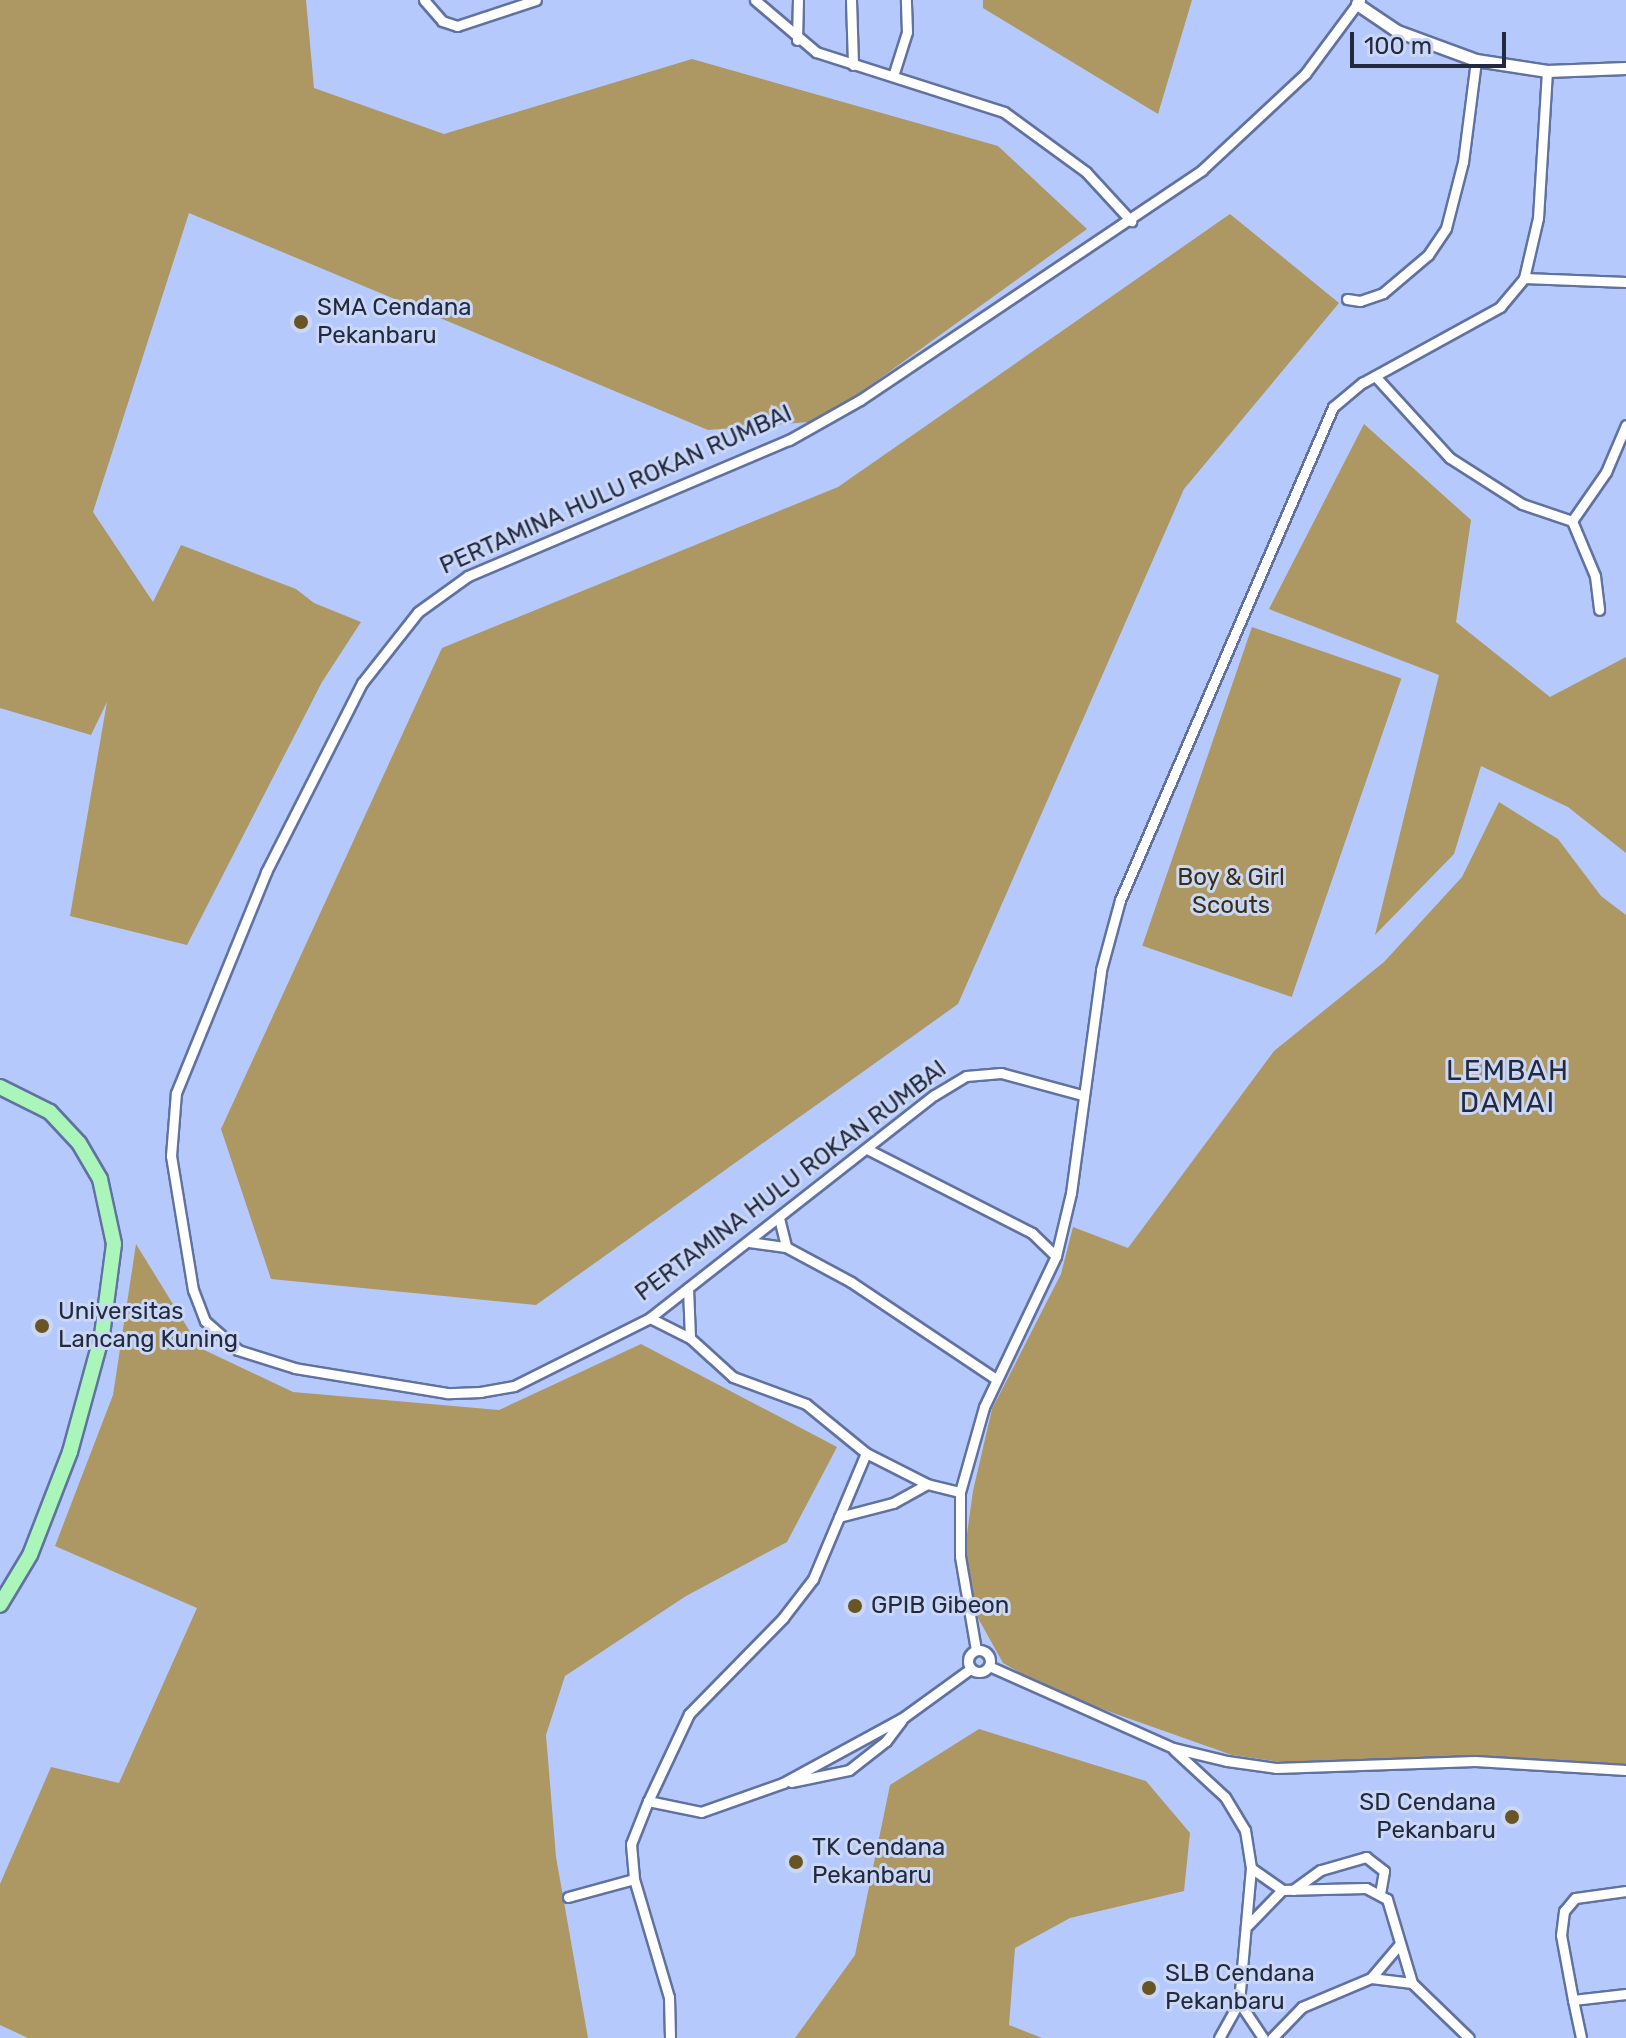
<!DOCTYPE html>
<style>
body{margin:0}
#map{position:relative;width:1626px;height:2038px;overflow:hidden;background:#b5c9fd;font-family:Rubik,sans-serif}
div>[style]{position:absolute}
.green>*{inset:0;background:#ad9762;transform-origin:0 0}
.roads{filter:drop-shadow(2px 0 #6172a1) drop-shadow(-2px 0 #6172a1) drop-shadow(0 2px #6172a1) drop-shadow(0 -2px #6172a1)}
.minor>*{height:9px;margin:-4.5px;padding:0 4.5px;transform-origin:4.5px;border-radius:4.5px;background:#fff}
.minor>.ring{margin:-4.5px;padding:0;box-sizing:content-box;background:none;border:9px solid #fff;border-radius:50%}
.tertiary>*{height:11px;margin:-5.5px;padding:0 5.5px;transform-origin:5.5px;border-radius:5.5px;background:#fff}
.primary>*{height:14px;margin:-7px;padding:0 7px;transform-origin:7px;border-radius:7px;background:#aaf5ba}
.dots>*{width:22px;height:22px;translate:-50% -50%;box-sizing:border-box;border:4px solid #cad7f6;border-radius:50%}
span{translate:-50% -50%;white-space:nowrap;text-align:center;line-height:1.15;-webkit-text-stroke:6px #cad7f6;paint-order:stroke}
.poi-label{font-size:24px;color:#232a3e}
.left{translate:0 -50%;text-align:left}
.right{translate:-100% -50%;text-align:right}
.street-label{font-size:24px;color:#232a3e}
.park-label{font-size:24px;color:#3a2f12}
.quarter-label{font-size:28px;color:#232a3e;letter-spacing:2px}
.scale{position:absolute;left:1350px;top:32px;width:156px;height:36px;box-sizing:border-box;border:4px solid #232a3e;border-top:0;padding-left:10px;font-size:24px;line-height:28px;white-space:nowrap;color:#232a3e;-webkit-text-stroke:6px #cad7f6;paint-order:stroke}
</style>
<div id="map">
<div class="green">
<div style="clip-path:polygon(0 0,306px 0,314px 88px,444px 134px,692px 59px,998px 146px,1087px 229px,821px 421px,708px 430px,189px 213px,93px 512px,153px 602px,181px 545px,296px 589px,314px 603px,361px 622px,322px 682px,187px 945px,70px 916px,107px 702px,91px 735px,0 708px)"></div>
<div style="clip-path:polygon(983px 0,1192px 0,1158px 114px,983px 8px)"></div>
<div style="clip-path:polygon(1230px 214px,1339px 303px,1184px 489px,958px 1004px,536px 1305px,271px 1279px,221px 1129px,442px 648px,838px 487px)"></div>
<div style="clip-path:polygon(1364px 424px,1471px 520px,1456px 622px,1550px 697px,1626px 657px,1626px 853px,1568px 807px,1481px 766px,1454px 854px,1375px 935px,1439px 675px,1269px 609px)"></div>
<div style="left:1252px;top:627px;width:158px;height:337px;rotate:19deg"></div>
<div style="clip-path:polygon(1499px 802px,1558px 839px,1601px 896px,1626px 915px,1626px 1766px,1281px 1762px,1232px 1755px,1054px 1692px,1003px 1663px,978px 1618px,963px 1563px,973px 1491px,992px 1409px,1061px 1274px,1073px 1227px,1128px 1248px,1274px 1051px,1384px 962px,1462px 877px)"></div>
<div style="clip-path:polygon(136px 1244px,200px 1348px,293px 1392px,499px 1410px,641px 1344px,837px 1447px,787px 1542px,686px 1596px,565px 1676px,546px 1735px,556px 1857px,588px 2038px,28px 2038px,0 2025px,0 1884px,51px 1767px,119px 1783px,197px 1608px,55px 1546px,113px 1395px)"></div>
<div style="clip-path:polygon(979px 1729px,1146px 1781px,1190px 1833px,1184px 1891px,1070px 1918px,1015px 1948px,1009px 2025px,1042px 2038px,795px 2038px,855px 1955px,890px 1785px)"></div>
</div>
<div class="roads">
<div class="minor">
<div style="left:424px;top:0;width:28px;rotate:49deg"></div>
<div style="left:442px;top:21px;width:16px;rotate:18deg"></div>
<div style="left:457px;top:26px;width:83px;rotate:-18.2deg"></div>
<div style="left:755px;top:0;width:80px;rotate:40.4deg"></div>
<div style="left:816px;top:52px;width:197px;rotate:17.7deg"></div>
<div style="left:1004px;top:112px;width:102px;rotate:36.2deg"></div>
<div style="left:1086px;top:172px;width:67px;rotate:47.4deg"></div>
<div style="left:851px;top:0;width:65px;rotate:88.2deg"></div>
<div style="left:797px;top:40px;width:40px;rotate:-88.6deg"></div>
<div style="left:1547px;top:71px;width:147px;rotate:93.5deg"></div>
<div style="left:1538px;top:218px;width:62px;rotate:103.1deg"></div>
<div style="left:1524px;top:278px;width:102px;rotate:2.2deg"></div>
<div style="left:894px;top:73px;width:43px;rotate:-72.4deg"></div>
<div style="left:907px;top:32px;width:32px;rotate:-92deg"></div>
<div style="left:1347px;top:299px;width:13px;rotate:9deg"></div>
<div style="left:1360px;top:301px;width:24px;rotate:-19deg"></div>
<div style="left:1383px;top:293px;width:59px;rotate:-40.2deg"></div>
<div style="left:1428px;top:255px;width:32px;rotate:-56deg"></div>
<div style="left:1446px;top:228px;width:68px;rotate:-75.6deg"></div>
<div style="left:1463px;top:162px;width:103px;rotate:-82.7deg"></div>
<div style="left:1375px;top:376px;width:111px;rotate:47.6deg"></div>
<div style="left:1450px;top:458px;width:85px;rotate:32.6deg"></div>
<div style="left:1522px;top:504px;width:53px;rotate:18.8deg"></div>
<div style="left:1572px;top:521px;width:60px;rotate:-55.2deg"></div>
<div style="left:1606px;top:472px;width:51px;rotate:-66.9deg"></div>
<div style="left:1572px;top:521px;width:60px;rotate:67.3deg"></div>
<div style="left:1595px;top:576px;width:34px;rotate:83deg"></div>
<div style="left:1082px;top:1095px;width:84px;rotate:-164.8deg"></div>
<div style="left:1001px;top:1073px;width:35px;rotate:175deg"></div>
<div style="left:966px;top:1076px;width:37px;rotate:149deg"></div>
<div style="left:934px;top:1095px;width:361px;rotate:141.9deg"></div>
<div style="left:650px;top:1318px;width:152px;rotate:153.4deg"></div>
<div style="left:514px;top:1386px;width:34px;rotate:170deg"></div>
<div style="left:481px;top:1392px;width:34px;rotate:178deg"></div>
<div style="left:447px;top:1393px;width:154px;rotate:-170.7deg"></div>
<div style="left:295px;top:1368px;width:60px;rotate:-162.5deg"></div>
<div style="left:238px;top:1350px;width:44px;rotate:-138.7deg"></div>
<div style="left:205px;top:1321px;width:33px;rotate:-111deg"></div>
<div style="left:193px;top:1290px;width:136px;rotate:-99.3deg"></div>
<div style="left:171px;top:1156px;width:63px;rotate:-85.5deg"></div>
<div style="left:176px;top:1093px;width:239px;rotate:-67.8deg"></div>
<div style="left:266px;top:872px;width:212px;rotate:-63.1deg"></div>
<div style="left:362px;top:683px;width:90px;rotate:-51.7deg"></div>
<div style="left:418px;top:612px;width:62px;rotate:-35.8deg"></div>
<div style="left:468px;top:576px;width:349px;rotate:-23deg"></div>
<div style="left:789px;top:440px;width:81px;rotate:-29.4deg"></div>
<div style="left:860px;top:400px;width:412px;rotate:-33.9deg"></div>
<div style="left:1202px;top:170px;width:141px;rotate:-43deg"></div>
<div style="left:1305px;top:74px;width:87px;rotate:-53.4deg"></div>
<div style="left:869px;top:1150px;width:183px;rotate:27deg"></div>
<div style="left:1032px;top:1233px;width:33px;rotate:44deg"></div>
<div style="left:779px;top:1218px;width:30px;rotate:76deg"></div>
<div style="left:749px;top:1242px;width:37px;rotate:8deg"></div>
<div style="left:786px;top:1247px;width:74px;rotate:28.3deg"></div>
<div style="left:851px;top:1282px;width:174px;rotate:33.8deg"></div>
<div style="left:688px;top:1288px;width:50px;rotate:87.7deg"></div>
<div style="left:650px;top:1318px;width:45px;rotate:26.6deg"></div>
<div style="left:690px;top:1338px;width:58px;rotate:42.2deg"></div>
<div style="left:733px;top:1377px;width:78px;rotate:20.3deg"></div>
<div style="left:806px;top:1404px;width:77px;rotate:39.2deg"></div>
<div style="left:866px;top:1453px;width:68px;rotate:26.9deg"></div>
<div style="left:927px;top:1484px;width:34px;rotate:14deg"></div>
<div style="left:866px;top:1453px;width:137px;rotate:112.8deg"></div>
<div style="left:813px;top:1579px;width:49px;rotate:127.6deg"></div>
<div style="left:783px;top:1618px;width:134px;rotate:134.4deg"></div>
<div style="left:689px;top:1714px;width:96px;rotate:115.2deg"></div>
<div style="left:648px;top:1801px;width:54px;rotate:11.7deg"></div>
<div style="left:701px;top:1812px;width:87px;rotate:-19.5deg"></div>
<div style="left:783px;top:1783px;width:138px;rotate:-28.6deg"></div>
<div style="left:904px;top:1717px;width:82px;rotate:-36deg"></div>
<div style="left:839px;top:1517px;width:56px;rotate:-14.5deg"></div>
<div style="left:893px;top:1503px;width:39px;rotate:-29deg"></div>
<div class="ring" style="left:968px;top:1650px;width:13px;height:13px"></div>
<div style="left:976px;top:1650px;width:95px;rotate:-99.7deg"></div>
<div style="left:960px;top:1556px;width:64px;rotate:-90deg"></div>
<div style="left:960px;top:1492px;width:88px;rotate:-74.2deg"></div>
<div style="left:984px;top:1407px;width:167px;rotate:-64.5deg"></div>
<div style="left:1056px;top:1256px;width:65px;rotate:-76.6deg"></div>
<div style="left:1071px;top:1193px;width:225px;rotate:-82.3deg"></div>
<div style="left:1101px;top:970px;width:73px;rotate:-74.8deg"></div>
<div style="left:1120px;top:900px;width:537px;rotate:-66.63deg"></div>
<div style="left:1333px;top:407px;width:38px;rotate:-40deg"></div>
<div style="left:1362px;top:383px;width:158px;rotate:-28.8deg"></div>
<div style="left:1500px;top:307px;width:38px;rotate:-50deg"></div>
<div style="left:989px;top:1666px;width:201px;rotate:24deg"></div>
<div style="left:1173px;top:1748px;width:56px;rotate:13.5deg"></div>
<div style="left:1227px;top:1761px;width:49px;rotate:8.1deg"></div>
<div style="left:1276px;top:1768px;width:199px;rotate:-2deg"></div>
<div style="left:1475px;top:1761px;width:151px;rotate:3.4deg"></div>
<div style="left:1174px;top:1750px;width:69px;rotate:42.7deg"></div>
<div style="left:1225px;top:1797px;width:39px;rotate:59deg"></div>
<div style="left:1245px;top:1830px;width:38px;rotate:81deg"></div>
<div style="left:1251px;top:1868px;width:38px;rotate:35deg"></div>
<div style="left:1282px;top:1890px;width:84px;rotate:-1.4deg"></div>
<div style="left:1366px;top:1888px;width:24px;rotate:28deg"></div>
<div style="left:1387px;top:1899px;width:88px;rotate:73.4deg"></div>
<div style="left:1412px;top:1983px;width:79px;rotate:44deg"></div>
<div style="left:791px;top:1782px;width:59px;rotate:-11.7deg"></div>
<div style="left:849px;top:1770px;width:47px;rotate:-38.1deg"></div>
<div style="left:886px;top:1741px;width:26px;rotate:-53deg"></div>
<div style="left:648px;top:1801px;width:46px;rotate:111.6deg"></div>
<div style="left:631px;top:1844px;width:35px;rotate:85deg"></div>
<div style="left:634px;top:1879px;width:123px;rotate:73.5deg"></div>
<div style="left:669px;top:1997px;width:41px;rotate:88.6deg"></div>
<div style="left:1293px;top:1890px;width:34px;rotate:-36deg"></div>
<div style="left:1321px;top:1870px;width:47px;rotate:-16.1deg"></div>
<div style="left:1366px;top:1857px;width:23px;rotate:38deg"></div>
<div style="left:1384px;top:1871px;width:23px;rotate:100deg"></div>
<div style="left:1626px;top:1891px;width:51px;rotate:172.2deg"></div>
<div style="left:1575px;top:1898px;width:17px;rotate:130deg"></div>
<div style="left:1564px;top:1911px;width:24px;rotate:97deg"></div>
<div style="left:1561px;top:1935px;width:66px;rotate:79.5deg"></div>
<div style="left:1573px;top:2000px;width:53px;rotate:-6.5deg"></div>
<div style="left:568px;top:1897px;width:68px;rotate:-15.3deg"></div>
<div style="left:1248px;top:1925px;width:49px;rotate:-45.8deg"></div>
<div style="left:1371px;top:1978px;width:41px;rotate:7deg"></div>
<div style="left:1573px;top:2000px;width:39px;rotate:78deg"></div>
<div style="left:1239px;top:2002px;width:43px;rotate:56.3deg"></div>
<div style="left:1219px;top:2038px;width:41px;rotate:-60.9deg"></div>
<div style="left:1239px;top:2002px;width:135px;rotate:-84.9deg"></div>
<div style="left:1272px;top:2038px;width:43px;rotate:-45.9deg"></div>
<div style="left:1302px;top:2007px;width:75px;rotate:-22.8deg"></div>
<div style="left:1371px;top:1978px;width:43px;rotate:-49.7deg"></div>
</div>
<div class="tertiary">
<div style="left:1359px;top:0;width:4px;rotate:117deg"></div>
<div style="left:1357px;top:4px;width:48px;rotate:34deg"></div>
<div style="left:1397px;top:31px;width:84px;rotate:20.2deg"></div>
<div style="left:1476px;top:60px;width:72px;rotate:8.8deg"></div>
<div style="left:1547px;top:71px;width:79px;rotate:-2.2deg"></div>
</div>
<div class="primary">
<div style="left:0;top:1087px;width:56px;rotate:26.6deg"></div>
<div style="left:50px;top:1112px;width:42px;rotate:46.9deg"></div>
<div style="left:79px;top:1143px;width:42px;rotate:59.7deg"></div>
<div style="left:100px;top:1179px;width:66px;rotate:77.8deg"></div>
<div style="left:114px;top:1244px;width:92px;rotate:97.5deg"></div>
<div style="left:102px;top:1335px;width:121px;rotate:105.3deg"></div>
<div style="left:70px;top:1452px;width:110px;rotate:111.2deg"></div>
<div style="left:30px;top:1555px;width:58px;rotate:121deg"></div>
</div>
</div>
<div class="dots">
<div style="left:301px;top:322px;background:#685523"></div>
<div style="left:42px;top:1326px;background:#685523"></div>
<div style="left:855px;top:1606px;background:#685523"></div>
<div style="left:1512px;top:1817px;background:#685523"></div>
<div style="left:796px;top:1862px;background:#685523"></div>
<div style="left:1149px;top:1988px;background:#685523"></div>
</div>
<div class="poi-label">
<span class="left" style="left:317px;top:322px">SMA Cendana<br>Pekanbaru</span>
<span class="left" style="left:58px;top:1326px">Universitas<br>Lancang Kuning</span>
<span class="left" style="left:871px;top:1606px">GPIB Gibeon</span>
<span class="right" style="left:1496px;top:1817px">SD Cendana<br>Pekanbaru</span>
<span class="left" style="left:812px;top:1862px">TK Cendana<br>Pekanbaru</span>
<span class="left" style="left:1165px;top:1988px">SLB Cendana<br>Pekanbaru</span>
</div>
<div class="street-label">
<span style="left:616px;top:490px;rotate:-24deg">PERTAMINA HULU ROKAN RUMBAI</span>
<span style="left:791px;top:1181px;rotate:-37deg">PERTAMINA HULU ROKAN RUMBAI</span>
</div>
<div class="park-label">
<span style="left:1231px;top:892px">Boy &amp; Girl<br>Scouts</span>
</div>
<div class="quarter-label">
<span style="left:1508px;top:1087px">LEMBAH<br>DAMAI</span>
</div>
<div class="scale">100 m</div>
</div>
